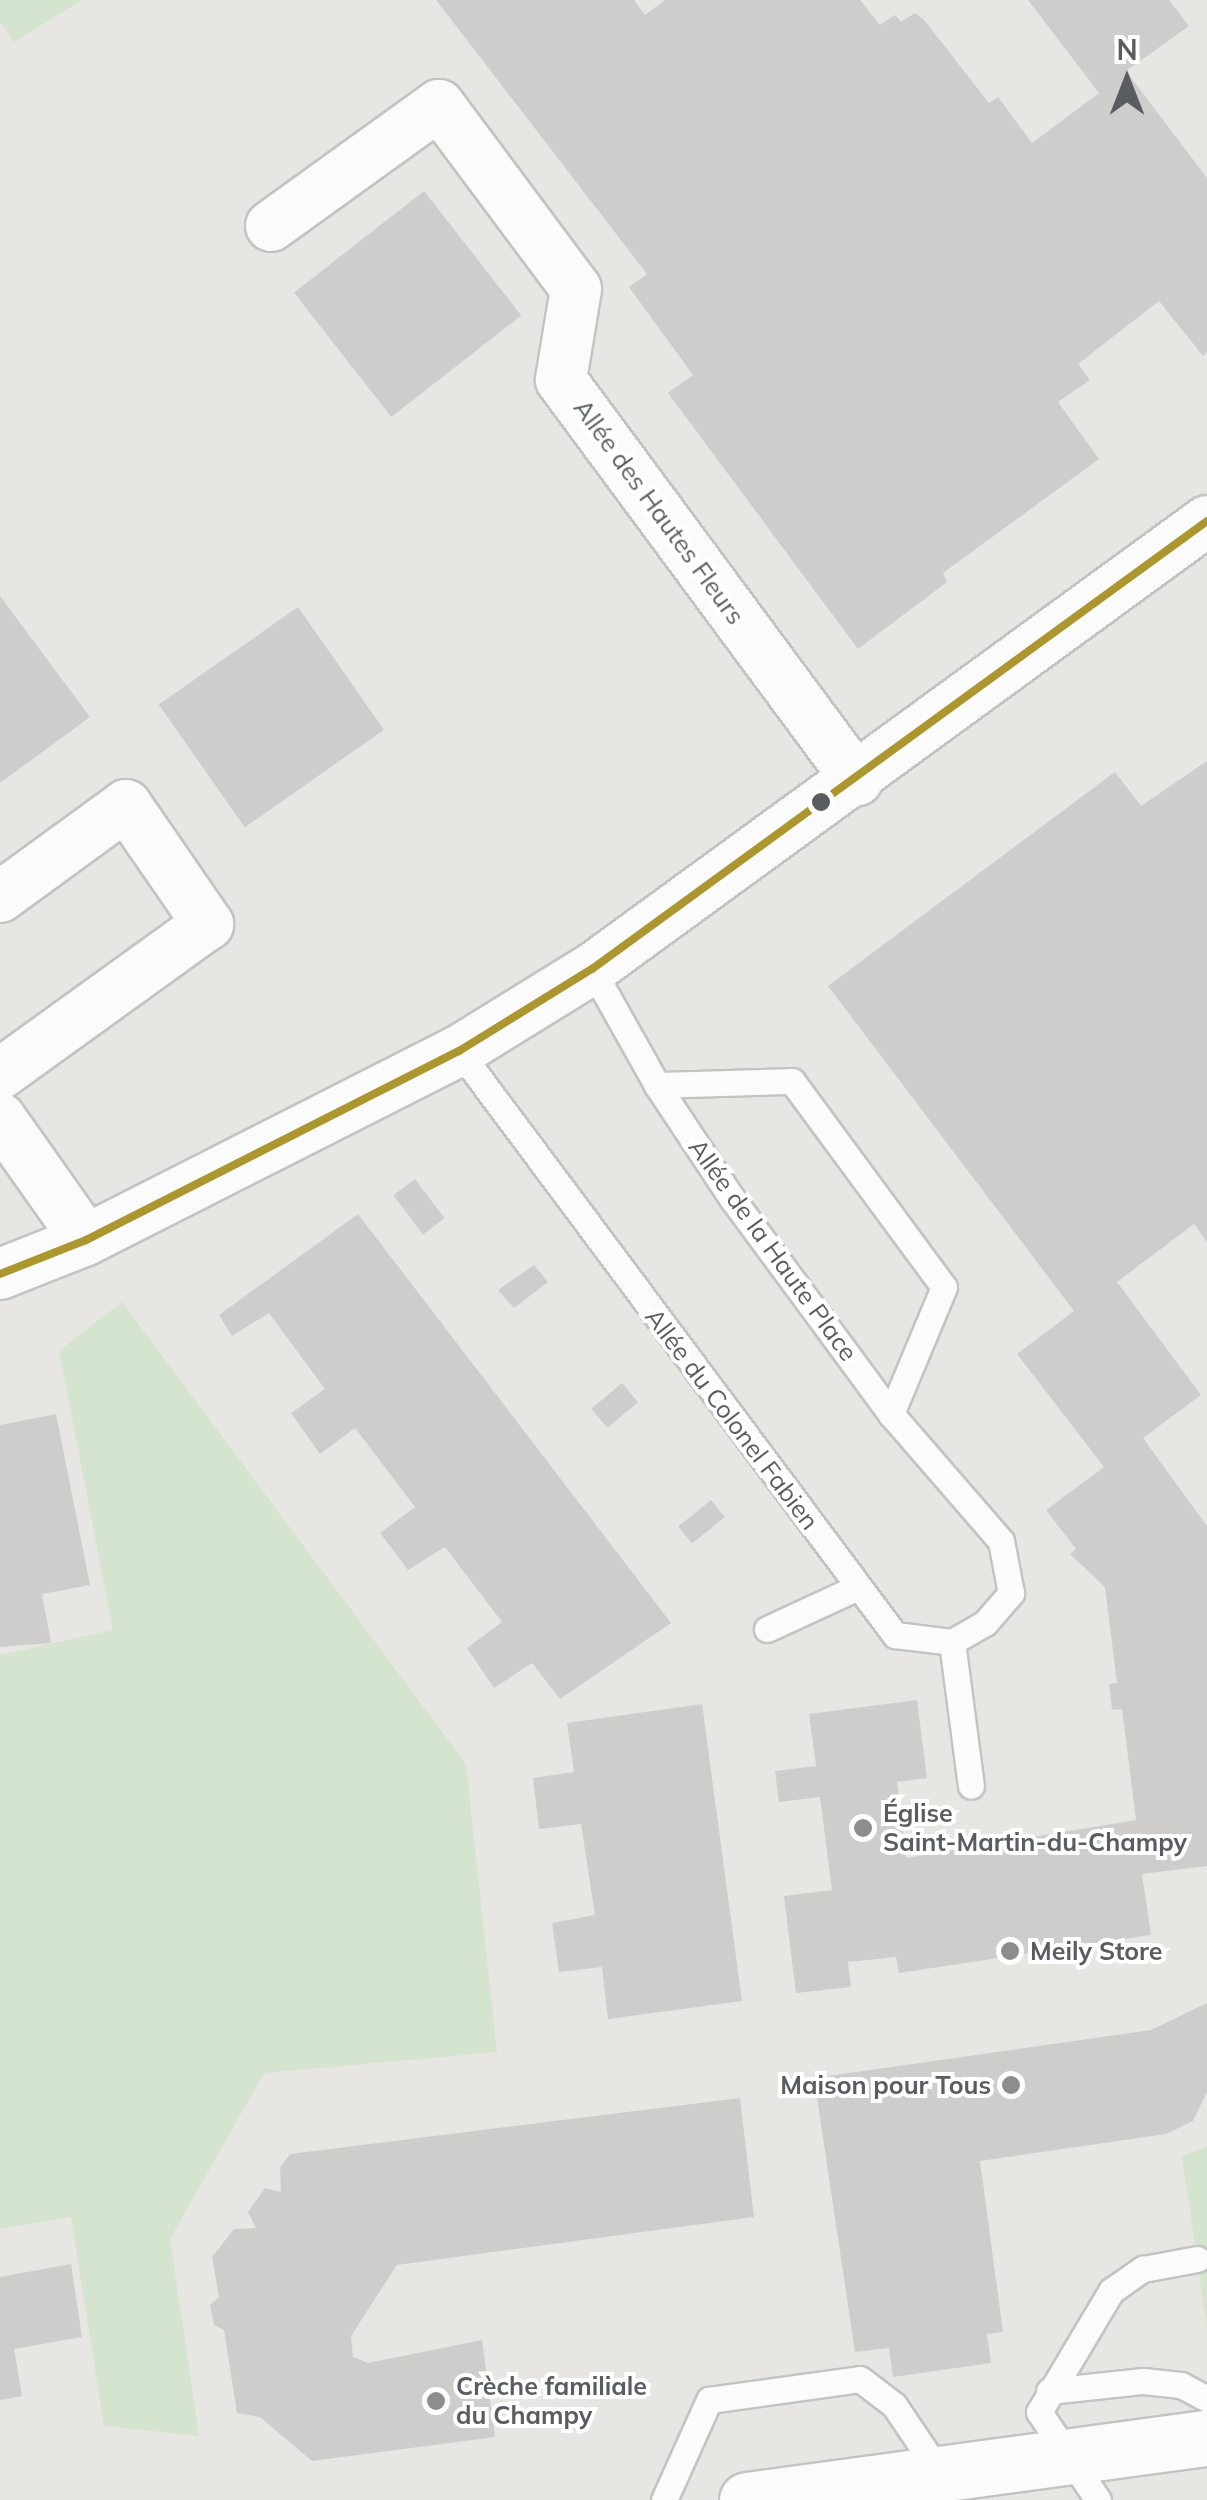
<!DOCTYPE html>
<meta charset="utf-8">
<style>
body{margin:0}
#map{position:relative;width:1207px;height:2500px;overflow:hidden;background:#e8e6e3;font-family:Mulish,sans-serif}
div>[style]{position:absolute}
.green>*{inset:0;background:#d4e4ce}
.building>*{inset:0;background:#cfcdcc;transform-origin:0 0}
.roads{filter:drop-shadow(2px 0 #c4c3c4) drop-shadow(-2px 0 #c4c3c4) drop-shadow(0 2px #c4c3c4) drop-shadow(0 -2px #c4c3c4)}
.service>*{height:25px;margin:-12.5px;padding:0 12.5px;transform-origin:12.5px;border-radius:12.5px;background:#fcfbfb}
.minor>*{height:50px;margin:-25px;padding:0 25px;transform-origin:25px;border-radius:25px;background:#fcfbfb}
.tertiary>*{height:55px;margin:-27.5px;padding:0 27.5px;transform-origin:27.5px;border-radius:27.5px;background:#fcfbfb}
.bus-1>*{height:8px;margin:-4px;padding:0 4px;transform-origin:4px;border-radius:4px;background:#ac9630}
.dots>*{width:28px;height:28px;translate:-50% -50%;box-sizing:border-box;border:5px solid #fff;border-radius:50%}
span{translate:-50% -50%;white-space:nowrap;text-align:center;line-height:1.15;-webkit-text-stroke:8px #fff;paint-order:stroke}
.street-label{font-size:25px;color:#595d61}
.poi-label{font-size:25px;color:#595d61;font-weight:700}
.left{translate:0 -50%;text-align:left}
.right{translate:-100% -50%;text-align:right}
.north{position:absolute;left:1077px;top:30px;width:100px;height:100px;-webkit-text-stroke:8px #fff;paint-order:stroke;rotate:0deg;font-size:28px;font-weight:700;line-height:40px;text-align:center;color:#595d61}
.north::after{content:'';display:block;margin:auto;width:35px;height:45px;background:#595d61;clip-path:polygon(50% 0,100% 100%,50% 72%,0 100%)}
</style>
<div id="map">
<div class="green">
<div style="clip-path:polygon(0 0,82px 0,14px 42px,0 21px)"></div>
<div style="clip-path:polygon(122px 1302px,466px 1764px,497px 2052px,264px 2073px,170px 2239px,199px 2436px,104px 2426px,71px 2217px,0 2229px,0 1655px,113px 1630px,59px 1351px)"></div>
<div style="clip-path:polygon(1207px 2147px,1207px 2328px,1182px 2156px)"></div>
</div>
<div class="building">
<div style="clip-path:polygon(436px 0,634px 0,645px 15px,665px 0,860px 0,880px 25px,895px 15px,901px 22px,915px 13px,924px 20px,989px 103px,998px 97px,1032px 143px,1099px 93px,1028px 0,1169px 0,1189px 26px,1126px 71px,1207px 178px,1207px 352px,1203px 356px,1159px 301px,1078px 364px,1090px 380px,1058px 402px,1099px 459px,943px 573px,947px 582px,858px 649px,668px 393px,693px 375px,629px 287px,647px 274px)"></div>
<div style="left:424px;top:191px;width:158px;height:165px;rotate:52deg"></div>
<div style="clip-path:polygon(0 596px,90px 717px,0 783px)"></div>
<div style="left:298px;top:607px;width:150px;height:170px;rotate:55deg"></div>
<div style="clip-path:polygon(1207px 761px,1207px 1242px,1194px 1224px,1117px 1282px,1201px 1395px,1143px 1438px,1207px 1526px,1207px 1866px,1142px 1874px,1151px 1935px,899px 1973px,896px 1957px,848px 1962px,851px 1987px,796px 1993px,784px 1896px,832px 1890px,820px 1797px,779px 1802px,775px 1771px,816px 1766px,809px 1714px,917px 1700px,927px 1778px,897px 1782px,906px 1858px,1136px 1820px,1122px 1709px,1112px 1710px,1109px 1684px,1117px 1683px,1105px 1587px,1070px 1554px,1076px 1549px,1046px 1510px,1104px 1467px,1017px 1354px,1074px 1311px,828px 986px,1115px 772px,1141px 806px)"></div>
<div style="left:415px;top:1179px;width:49px;height:27px;rotate:53deg"></div>
<div style="clip-path:polygon(358px 1214px,671px 1623px,560px 1699px,532px 1663px,494px 1688px,467px 1648px,502px 1622px,445px 1547px,408px 1570px,380px 1533px,415px 1507px,355px 1428px,320px 1454px,291px 1413px,325px 1389px,269px 1313px,232px 1336px,219px 1315px)"></div>
<div style="clip-path:polygon(534px 1265px,548px 1282px,514px 1308px,498px 1290px)"></div>
<div style="left:622px;top:1383px;width:25px;height:40px;rotate:50deg"></div>
<div style="clip-path:polygon(56px 1414px,90px 1585px,42px 1594px,51px 1643px,0 1647px,0 1425px)"></div>
<div style="left:711px;top:1500px;width:22px;height:42px;rotate:51deg"></div>
<div style="clip-path:polygon(702px 1704px,742px 2001px,608px 2019px,602px 1967px,559px 1972px,552px 1923px,595px 1915px,581px 1824px,539px 1829px,533px 1778px,574px 1772px,567px 1723px)"></div>
<div style="clip-path:polygon(1207px 2003px,1207px 2092px,1193px 2121px,1166px 2134px,980px 2161px,1003px 2332px,987px 2334px,991px 2363px,893px 2377px,889px 2348px,855px 2352px,814px 2078px,1151px 2030px)"></div>
<div style="clip-path:polygon(740px 2098px,754px 2217px,397px 2265px,351px 2336px,353px 2357px,368px 2363px,482px 2340px,495px 2437px,312px 2461px,260px 2417px,237px 2413px,224px 2330px,214px 2325px,210px 2305px,219px 2297px,212px 2257px,234px 2229px,256px 2228px,248px 2212px,265px 2188px,281px 2192px,280px 2168px,290px 2154px)"></div>
<div style="clip-path:polygon(71px 2264px,82px 2337px,14px 2349px,22px 2396px,0 2400px,0 2277px)"></div>
</div>
<div class="roads">
<div class="service">
<div style="left:459px;top:1051px;width:729px;rotate:53.26deg"></div>
<div style="left:895px;top:1635px;width:57px;rotate:7deg"></div>
<div style="left:952px;top:1642px;width:38px;rotate:-30deg"></div>
<div style="left:985px;top:1623px;width:40px;rotate:-49deg"></div>
<div style="left:1011px;top:1593px;width:53px;rotate:-100.9deg"></div>
<div style="left:1001px;top:1541px;width:168px;rotate:-130.9deg"></div>
<div style="left:891px;top:1414px;width:266px;rotate:-126.4deg"></div>
<div style="left:733px;top:1200px;width:138px;rotate:-123.5deg"></div>
<div style="left:657px;top:1085px;width:133px;rotate:-119.3deg"></div>
<div style="left:657px;top:1085px;width:135px;rotate:-1.7deg"></div>
<div style="left:792px;top:1081px;width:256px;rotate:53.6deg"></div>
<div style="left:944px;top:1287px;width:138px;rotate:112.7deg"></div>
<div style="left:767px;top:1629px;width:100px;rotate:-24.8deg"></div>
<div style="left:952px;top:1642px;width:145px;rotate:82.5deg"></div>
<div style="left:1049px;top:2391px;width:95px;rotate:-6.1deg"></div>
<div style="left:1143px;top:2381px;width:38px;rotate:6deg"></div>
<div style="left:1181px;top:2385px;width:30px;rotate:28deg"></div>
<div style="left:664px;top:2500px;width:110px;rotate:-65.8deg"></div>
<div style="left:709px;top:2400px;width:152px;rotate:-7.9deg"></div>
<div style="left:860px;top:2379px;width:43px;rotate:37.4deg"></div>
<div style="left:894px;top:2405px;width:82px;rotate:55.9deg"></div>
<div style="left:1098px;top:2500px;width:106px;rotate:-123.8deg"></div>
<div style="left:1039px;top:2412px;width:141px;rotate:-59.2deg"></div>
<div style="left:1111px;top:2291px;width:39px;rotate:-35deg"></div>
<div style="left:1143px;top:2269px;width:55px;rotate:-10.5deg"></div>
</div>
<div class="minor">
<div style="left:271px;top:226px;width:207px;rotate:-35.8deg"></div>
<div style="left:439px;top:105px;width:229px;rotate:53.3deg"></div>
<div style="left:576px;top:289px;width:92px;rotate:99.4deg"></div>
<div style="left:561px;top:380px;width:498px;rotate:53.5deg"></div>
<div style="left:0;top:897px;width:156px;rotate:-36.1deg"></div>
<div style="left:126px;top:805px;width:145px;rotate:55.4deg"></div>
<div style="left:208px;top:924px;width:256px;rotate:144.2deg"></div>
<div style="left:0;top:1118px;width:149px;rotate:54.8deg"></div>
<div style="left:0;top:1274px;width:92px;rotate:-21.6deg"></div>
<div style="left:86px;top:1240px;width:418px;rotate:-26.9deg"></div>
<div style="left:459px;top:1051px;width:156px;rotate:-31.7deg"></div>
<div style="left:592px;top:969px;width:761px;rotate:-36.07deg"></div>
</div>
<div class="tertiary">
<div style="left:747px;top:2500px;width:464px;rotate:-7.7deg"></div>
</div>
</div>
<div class="bus-1">
<div style="left:0;top:1274px;width:92px;rotate:-21.6deg"></div>
<div style="left:86px;top:1240px;width:418px;rotate:-26.9deg"></div>
<div style="left:459px;top:1051px;width:156px;rotate:-31.7deg"></div>
<div style="left:592px;top:969px;width:761px;rotate:-36.07deg"></div>
</div>
<div class="dots">
<div style="left:821px;top:802px;background:#595d61"></div>
<div style="left:863px;top:1828px;background:#8b8d8e"></div>
<div style="left:1010px;top:1951px;background:#8b8d8e"></div>
<div style="left:1011px;top:2085px;background:#8b8d8e"></div>
<div style="left:436px;top:2401px;background:#8b8d8e"></div>
</div>
<div class="street-label">
<span style="left:659px;top:512px;rotate:54deg">Allée des Hautes Fleurs</span>
<span style="left:773px;top:1250px;rotate:54deg">Allée de la Haute Place</span>
<span style="left:732px;top:1419px;rotate:53deg">Allée du Colonel Fabien</span>
</div>
<div class="poi-label">
<span class="left" style="left:883px;top:1828px">Église<br>Saint-Martin-du-Champy</span>
<span class="left" style="left:1030px;top:1951px">Meily Store</span>
<span class="right" style="left:991px;top:2085px">Maison pour Tous</span>
<span class="left" style="left:456px;top:2401px">Crèche familiale<br>du Champy</span>
</div>
<div class="north">N</div>
</div>
